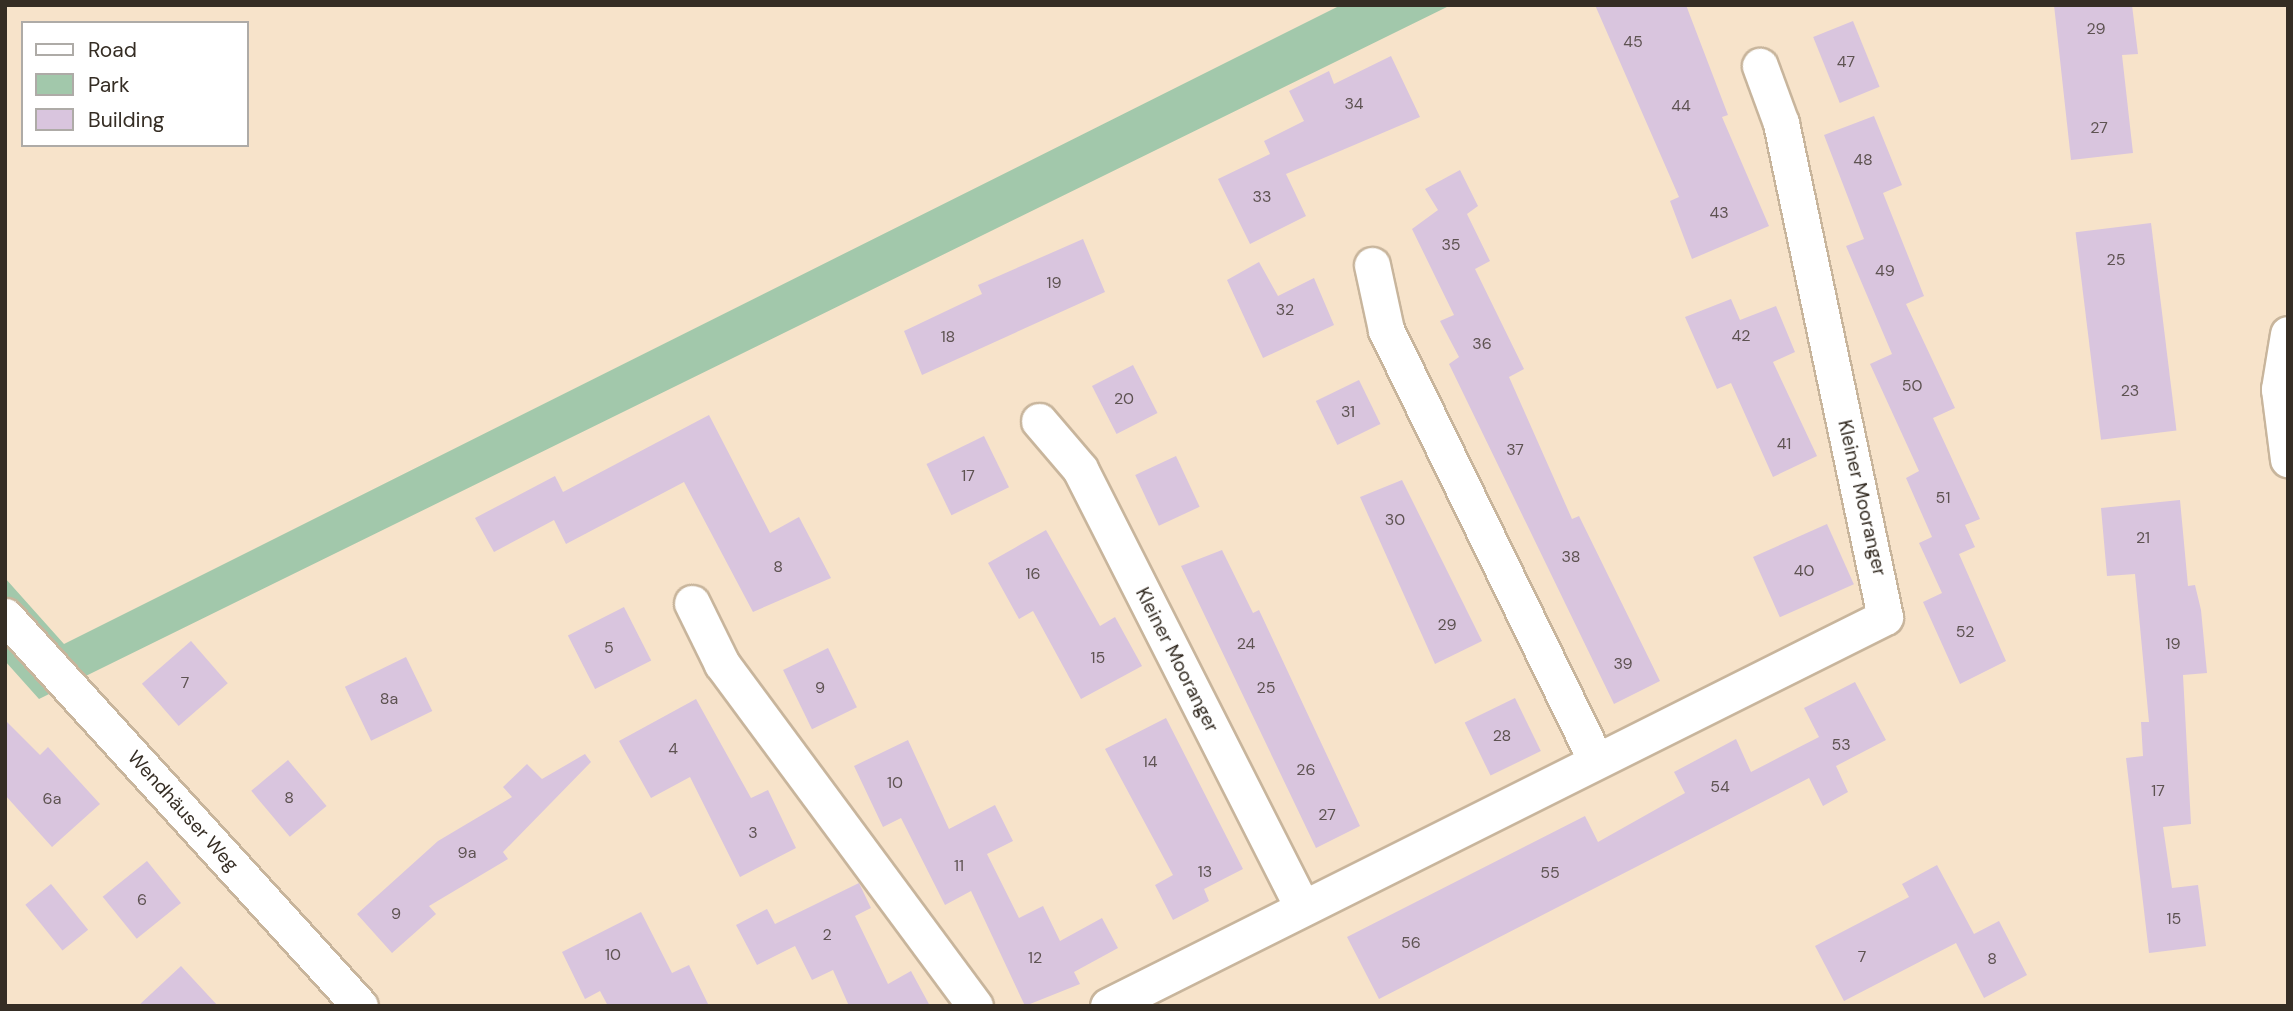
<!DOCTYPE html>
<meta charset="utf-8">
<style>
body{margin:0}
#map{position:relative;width:2293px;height:1011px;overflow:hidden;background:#f7e3ca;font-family:"DM Sans",sans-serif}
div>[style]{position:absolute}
.green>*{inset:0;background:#a2c8ab}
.building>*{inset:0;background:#d9c5de;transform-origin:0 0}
.roads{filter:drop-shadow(2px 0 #c8b59c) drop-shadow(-2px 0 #c8b59c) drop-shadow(0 2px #c8b59c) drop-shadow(0 -2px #c8b59c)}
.minor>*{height:35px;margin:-17.5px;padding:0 17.5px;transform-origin:17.5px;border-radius:17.5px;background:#fff}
span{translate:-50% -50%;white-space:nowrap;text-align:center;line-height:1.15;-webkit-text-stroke:5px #fff;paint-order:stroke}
.number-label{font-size:16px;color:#5e5352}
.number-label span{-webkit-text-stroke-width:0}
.street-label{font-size:19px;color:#352d24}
.frame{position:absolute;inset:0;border:7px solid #352d24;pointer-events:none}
.legend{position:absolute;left:21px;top:21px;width:228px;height:126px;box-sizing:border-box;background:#fff;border:2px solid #aeaba7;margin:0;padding:9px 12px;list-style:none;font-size:21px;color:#352d24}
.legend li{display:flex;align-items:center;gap:14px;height:35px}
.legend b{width:35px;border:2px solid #aeaba7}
</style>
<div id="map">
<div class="green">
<div style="clip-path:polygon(1341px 5px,1451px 5px,39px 699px,5px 661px,5px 578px,64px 644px)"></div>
</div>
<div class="building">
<div style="clip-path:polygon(1595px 5px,1686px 5px,1728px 115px,1722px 117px,1769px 226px,1692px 259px,1670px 201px,1679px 197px)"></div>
<div style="clip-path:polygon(2054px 5px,2132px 5px,2138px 54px,2122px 55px,2133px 153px,2071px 160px)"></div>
<div style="left:1853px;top:21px;width:71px;height:43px;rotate:68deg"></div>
<div style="clip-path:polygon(1391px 56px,1420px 117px,1286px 174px,1306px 216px,1250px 244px,1218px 179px,1270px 154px,1264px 141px,1304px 121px,1289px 91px,1329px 71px,1334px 84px)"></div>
<div style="clip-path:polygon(1874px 116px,1902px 185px,1883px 193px,1924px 296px,1906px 304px,1955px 408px,1933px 418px,1980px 519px,1965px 525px,1975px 547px,1959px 554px,2006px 661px,1960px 684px,1923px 602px,1942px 593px,1919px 543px,1932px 537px,1906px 478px,1919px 471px,1870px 364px,1892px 354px,1846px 246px,1864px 239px,1824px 135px)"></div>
<div style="clip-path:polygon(1460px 170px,1478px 206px,1467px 214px,1490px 261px,1475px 269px,1524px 369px,1509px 377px,1572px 519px,1579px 516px,1660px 681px,1614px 704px,1449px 364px,1459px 357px,1440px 321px,1454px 315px,1412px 229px,1438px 210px,1425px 189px)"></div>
<div style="left:2151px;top:223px;width:209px;height:76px;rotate:83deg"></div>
<div style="clip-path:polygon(1083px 239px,1105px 292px,922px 375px,904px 331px,982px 294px,978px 285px)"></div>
<div style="clip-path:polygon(1259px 262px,1278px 296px,1314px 278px,1334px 325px,1263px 358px,1227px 280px)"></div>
<div style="clip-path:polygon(1731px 299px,1740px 320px,1776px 306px,1795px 352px,1773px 362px,1817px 456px,1773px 477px,1731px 383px,1717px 389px,1685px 317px)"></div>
<div style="left:1133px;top:365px;width:54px;height:46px;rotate:63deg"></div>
<div style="left:1359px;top:380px;width:49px;height:48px;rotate:64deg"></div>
<div style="clip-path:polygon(709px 415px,770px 533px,799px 517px,831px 578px,753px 612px,684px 482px,566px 544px,554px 520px,494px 552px,475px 518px,555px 476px,563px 492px)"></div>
<div style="left:984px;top:436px;width:57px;height:64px;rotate:64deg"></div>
<div style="left:1176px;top:456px;width:56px;height:45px;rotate:65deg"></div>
<div style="clip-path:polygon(1402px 480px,1482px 641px,1435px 664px,1360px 497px)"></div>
<div style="clip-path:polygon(2180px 500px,2188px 586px,2195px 585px,2201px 610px,2207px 673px,2183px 675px,2191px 824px,2163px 827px,2172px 888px,2198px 885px,2206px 946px,2149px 953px,2126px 758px,2143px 756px,2141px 722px,2149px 722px,2135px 574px,2107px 576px,2101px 508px)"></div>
<div style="left:1827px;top:524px;width:66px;height:81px;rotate:66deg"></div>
<div style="clip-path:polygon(1046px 530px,1100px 626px,1115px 617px,1142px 666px,1081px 699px,1033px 611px,1019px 619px,988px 563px)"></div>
<div style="clip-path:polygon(1222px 550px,1253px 613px,1259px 610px,1360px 826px,1316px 848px,1181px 566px)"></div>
<div style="left:624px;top:607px;width:60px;height:63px;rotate:63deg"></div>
<div style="left:191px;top:641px;width:56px;height:65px;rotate:49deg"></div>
<div style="left:828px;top:648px;width:66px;height:50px;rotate:64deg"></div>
<div style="left:406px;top:657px;width:60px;height:68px;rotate:64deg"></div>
<div style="clip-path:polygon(1855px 682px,1886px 740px,1836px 766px,1848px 792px,1823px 806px,1809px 778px,1379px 999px,1347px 937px,1585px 816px,1598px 842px,1685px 793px,1674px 772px,1736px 739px,1751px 772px,1819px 737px,1804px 708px)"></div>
<div style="left:1515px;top:698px;width:59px;height:56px;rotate:64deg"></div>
<div style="clip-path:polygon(696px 699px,751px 798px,768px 790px,796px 848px,740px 877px,690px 777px,651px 798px,619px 741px)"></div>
<div style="clip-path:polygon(1166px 718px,1243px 869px,1204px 889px,1209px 901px,1173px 920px,1155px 885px,1173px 875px,1105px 749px)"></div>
<div style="clip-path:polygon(5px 720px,40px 755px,48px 747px,100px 804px,52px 847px,5px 795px)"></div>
<div style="clip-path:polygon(908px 740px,949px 829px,995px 805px,1013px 841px,987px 854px,1019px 918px,1043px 906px,1060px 941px,1102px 918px,1118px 948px,1074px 972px,1080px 984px,1025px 1006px,971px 891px,945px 905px,901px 818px,883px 827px,854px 766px)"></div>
<div style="clip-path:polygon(585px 754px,591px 762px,503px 852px,508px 859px,429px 906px,436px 914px,392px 953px,357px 914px,438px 841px,512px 797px,503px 787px,527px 764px,542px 779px)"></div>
<div style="left:288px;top:760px;width:60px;height:48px;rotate:50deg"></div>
<div style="left:147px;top:861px;width:54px;height:57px;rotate:51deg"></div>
<div style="clip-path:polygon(1937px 865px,1974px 934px,1999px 921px,2027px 975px,1984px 998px,1956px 943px,1844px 1001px,1815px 946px,1909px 897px,1902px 884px)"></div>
<div style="clip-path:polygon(859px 883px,871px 908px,855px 916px,888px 984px,911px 971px,930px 1006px,849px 1006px,833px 970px,812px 980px,795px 946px,757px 965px,736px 925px,767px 909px,775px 924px)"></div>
<div style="left:51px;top:884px;width:59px;height:33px;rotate:51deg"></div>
<div style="clip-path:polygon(641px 912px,672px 973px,689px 965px,709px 1006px,608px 1006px,600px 991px,585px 999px,562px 952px)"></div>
<div style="clip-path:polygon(181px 966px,218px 1006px,138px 1006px)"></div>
</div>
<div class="roads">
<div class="minor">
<div style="left:1372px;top:265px;width:66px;rotate:77.8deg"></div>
<div style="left:1386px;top:330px;width:479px;rotate:64deg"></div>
<div style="left:2288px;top:334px;width:56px;rotate:99.3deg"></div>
<div style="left:2279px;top:389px;width:71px;rotate:82.7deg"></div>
<div style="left:1039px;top:421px;width:63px;rotate:49.5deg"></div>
<div style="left:1080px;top:469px;width:491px;rotate:63.1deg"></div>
<div style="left:692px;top:603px;width:68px;rotate:63.8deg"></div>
<div style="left:722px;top:664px;width:425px;rotate:53.5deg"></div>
<div style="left:5px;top:616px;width:527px;rotate:47.69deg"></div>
<div style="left:1108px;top:1006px;width:869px;rotate:-26.59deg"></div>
<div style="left:1885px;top:617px;width:505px;rotate:-101.89deg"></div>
<div style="left:1781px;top:123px;width:61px;rotate:-110.2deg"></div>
</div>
</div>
<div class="number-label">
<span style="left:2096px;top:29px">29</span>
<span style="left:1633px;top:42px">45</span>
<span style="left:1846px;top:62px">47</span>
<span style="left:1354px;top:104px">34</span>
<span style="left:1681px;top:106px">44</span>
<span style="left:2099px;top:128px">27</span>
<span style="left:1863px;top:160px">48</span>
<span style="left:1262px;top:197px">33</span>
<span style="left:1719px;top:213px">43</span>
<span style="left:1451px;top:245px">35</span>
<span style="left:2116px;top:260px">25</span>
<span style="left:1885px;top:271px">49</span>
<span style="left:1054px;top:283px">19</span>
<span style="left:1285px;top:310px">32</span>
<span style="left:1741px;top:336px">42</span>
<span style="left:948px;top:337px">18</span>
<span style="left:1482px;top:344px">36</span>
<span style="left:1912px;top:386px">50</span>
<span style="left:2130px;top:391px">23</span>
<span style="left:1124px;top:399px">20</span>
<span style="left:1348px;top:412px">31</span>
<span style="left:1784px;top:444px">41</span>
<span style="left:1515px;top:450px">37</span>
<span style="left:968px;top:476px">17</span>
<span style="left:1943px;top:498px">51</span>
<span style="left:1395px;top:520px">30</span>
<span style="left:2143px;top:538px">21</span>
<span style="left:1571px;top:557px">38</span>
<span style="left:778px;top:567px">8</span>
<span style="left:1804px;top:571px">40</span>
<span style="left:1033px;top:574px">16</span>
<span style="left:1447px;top:625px">29</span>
<span style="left:1965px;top:632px">52</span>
<span style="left:1246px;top:644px">24</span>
<span style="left:2173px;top:644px">19</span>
<span style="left:609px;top:648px">5</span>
<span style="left:1098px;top:658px">15</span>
<span style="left:1623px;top:664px">39</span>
<span style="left:185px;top:683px">7</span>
<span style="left:820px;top:688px">9</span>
<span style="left:1266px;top:688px">25</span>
<span style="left:389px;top:699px">8a</span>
<span style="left:1502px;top:736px">28</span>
<span style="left:1841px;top:745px">53</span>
<span style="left:673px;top:749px">4</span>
<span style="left:1150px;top:762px">14</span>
<span style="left:1306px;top:770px">26</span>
<span style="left:895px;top:783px">10</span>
<span style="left:1720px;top:787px">54</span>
<span style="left:2158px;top:791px">17</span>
<span style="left:289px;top:798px">8</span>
<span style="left:52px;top:799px">6a</span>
<span style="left:1327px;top:815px">27</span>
<span style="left:753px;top:833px">3</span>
<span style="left:467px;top:853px">9a</span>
<span style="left:959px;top:866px">11</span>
<span style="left:1205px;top:872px">13</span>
<span style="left:1550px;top:873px">55</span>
<span style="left:142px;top:900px">6</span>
<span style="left:396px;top:914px">9</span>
<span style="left:2174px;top:919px">15</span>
<span style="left:827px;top:935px">2</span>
<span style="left:1411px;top:943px">56</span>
<span style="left:613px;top:955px">10</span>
<span style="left:1862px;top:957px">7</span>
<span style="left:1035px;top:958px">12</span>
<span style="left:1992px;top:959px">8</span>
</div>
<div class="street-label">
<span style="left:1862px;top:498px;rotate:77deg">Kleiner Mooranger</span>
<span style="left:1177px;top:660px;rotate:63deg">Kleiner Mooranger</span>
<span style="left:183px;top:811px;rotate:48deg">Wendhäuser Weg</span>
</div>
<div class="frame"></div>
<ul class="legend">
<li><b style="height:9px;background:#fff"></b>Road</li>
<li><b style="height:19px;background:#a2c8ab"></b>Park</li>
<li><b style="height:19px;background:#d9c5de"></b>Building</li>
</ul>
</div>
